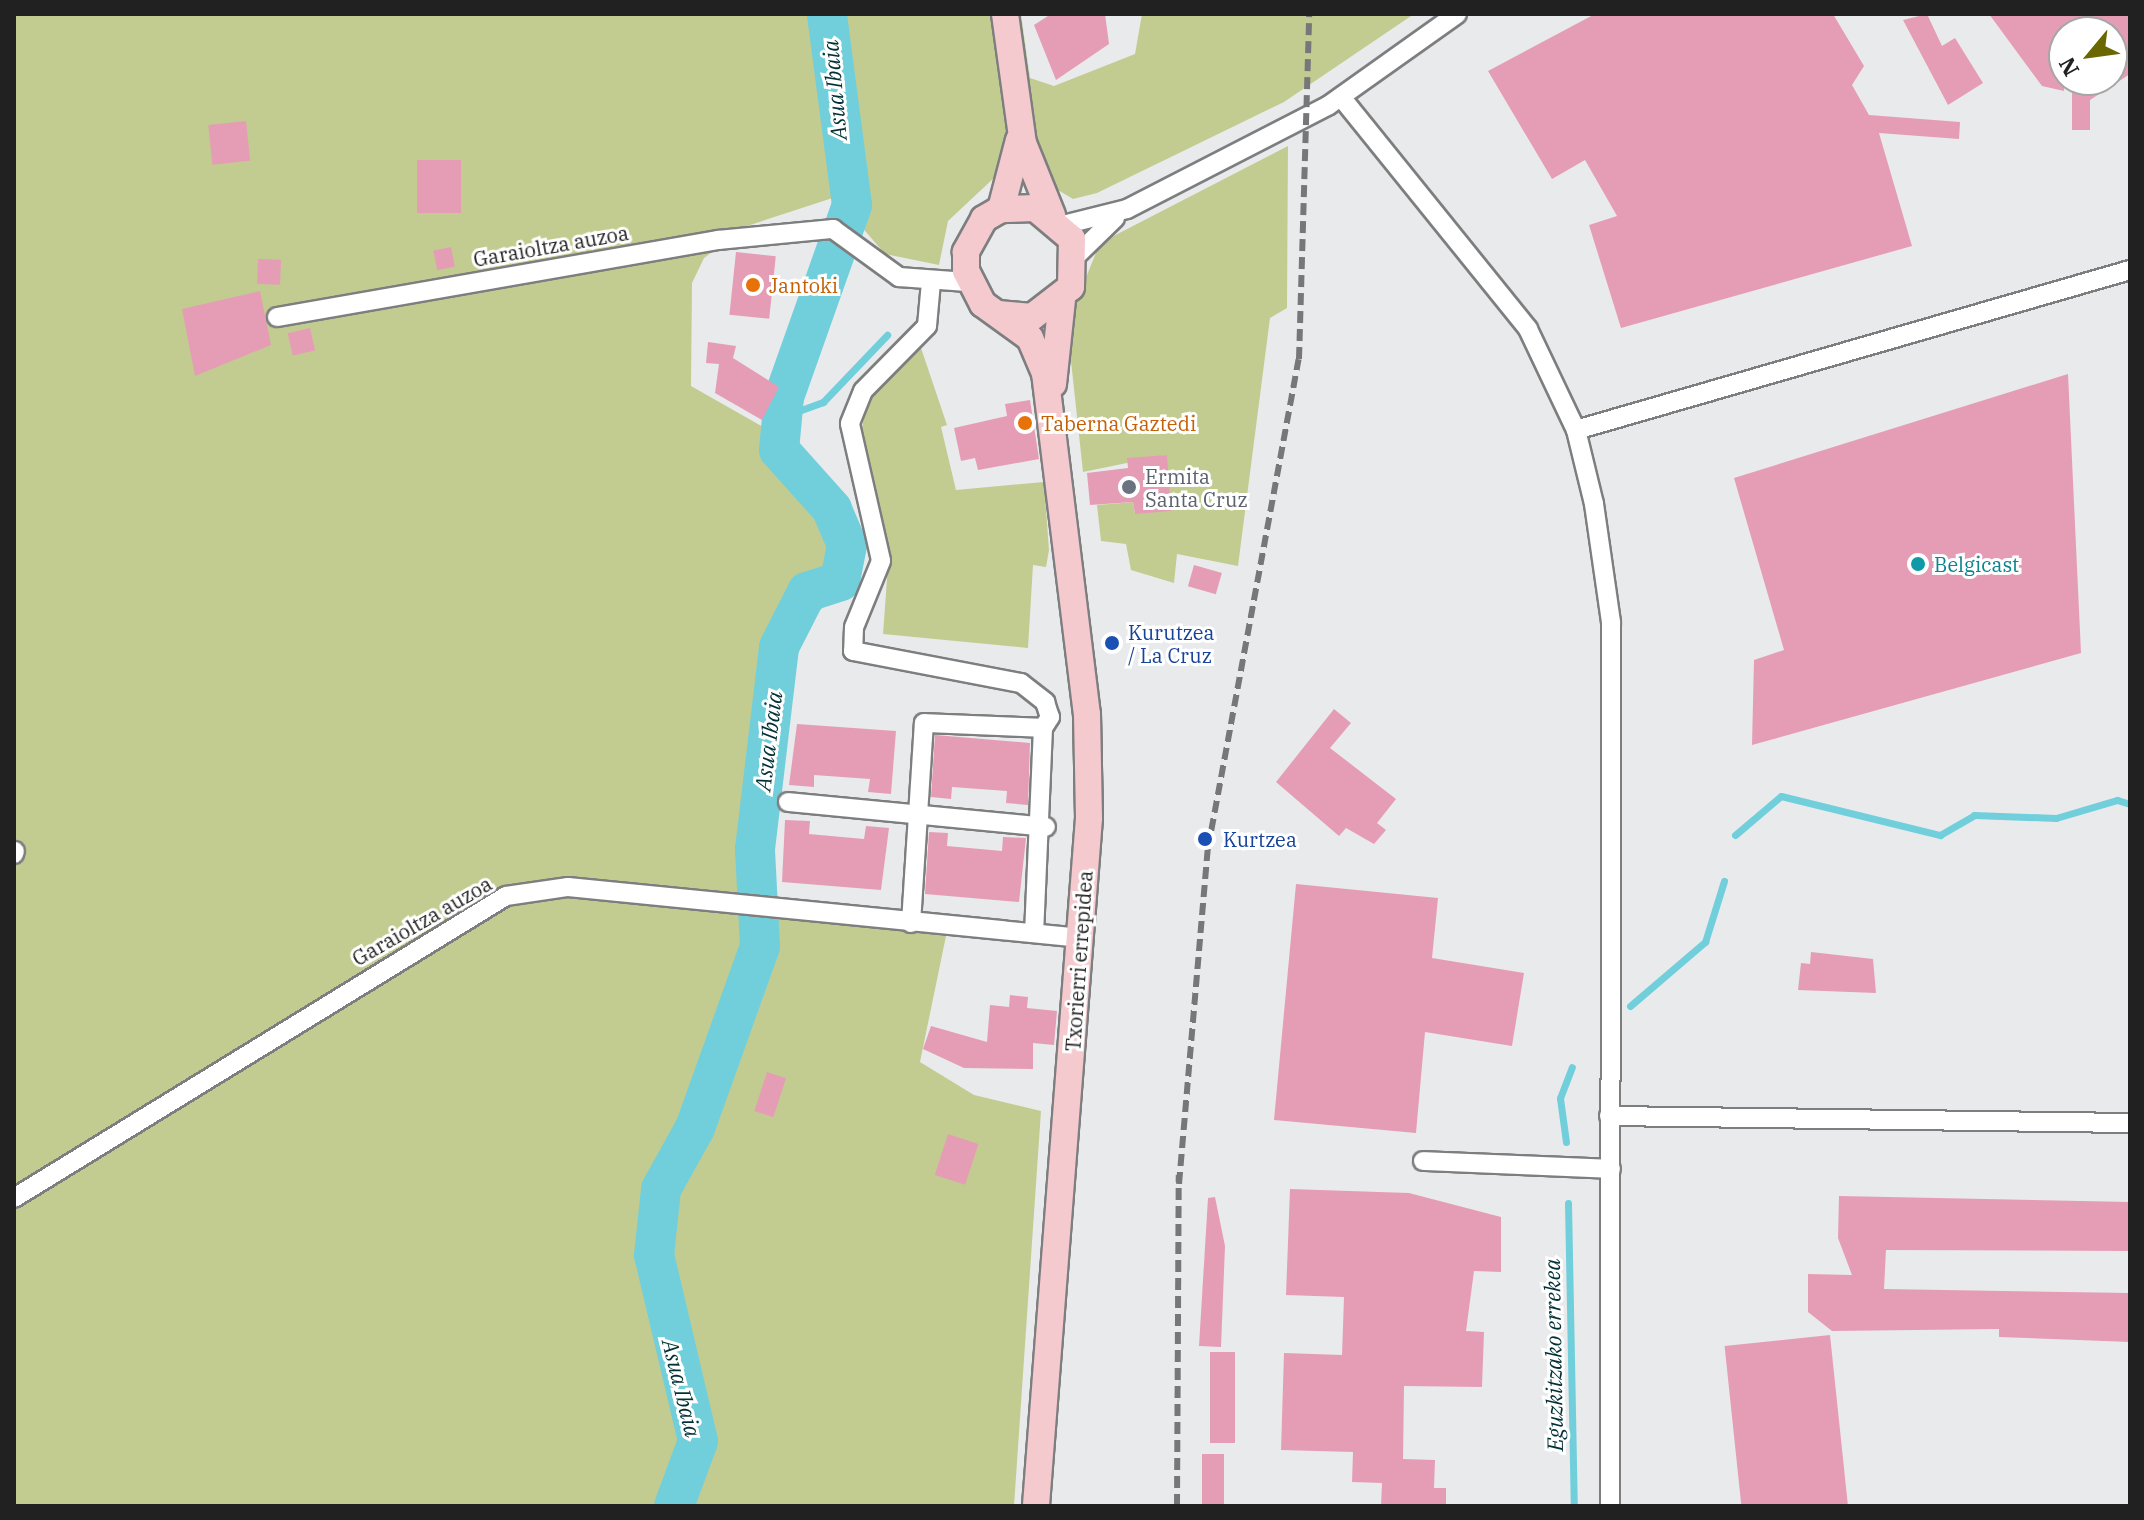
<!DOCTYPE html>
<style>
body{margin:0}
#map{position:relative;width:2144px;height:1520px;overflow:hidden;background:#e9eaec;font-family:"IBM Plex Serif",serif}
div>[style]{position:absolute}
.green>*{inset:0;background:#c3cc90}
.stream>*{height:7px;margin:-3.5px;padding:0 3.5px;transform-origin:3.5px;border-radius:3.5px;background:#71cfdc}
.river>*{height:40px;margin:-20px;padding:0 20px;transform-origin:20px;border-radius:20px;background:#71cfdc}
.building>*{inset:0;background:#e59db5;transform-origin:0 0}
.roads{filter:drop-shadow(2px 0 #7d7e7f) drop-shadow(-2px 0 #7d7e7f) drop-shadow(0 2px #7d7e7f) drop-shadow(0 -2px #7d7e7f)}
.street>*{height:18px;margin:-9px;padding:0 9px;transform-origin:9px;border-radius:9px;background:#fff}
.secondary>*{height:26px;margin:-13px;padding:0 13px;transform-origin:13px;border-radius:13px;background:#f5cace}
.rail>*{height:6px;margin-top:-3px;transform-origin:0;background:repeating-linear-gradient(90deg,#777779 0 12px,transparent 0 18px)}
.dots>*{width:22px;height:22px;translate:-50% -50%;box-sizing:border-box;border:4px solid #fff;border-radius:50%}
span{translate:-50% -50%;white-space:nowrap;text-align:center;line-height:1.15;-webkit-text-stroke:6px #fff;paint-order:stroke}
.street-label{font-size:20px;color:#212122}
.food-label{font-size:20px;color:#c56008}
.left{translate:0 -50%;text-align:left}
.worship-label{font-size:20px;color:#5b616d}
.culture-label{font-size:20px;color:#0d838f}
.transit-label{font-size:20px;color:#164399}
.water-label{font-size:22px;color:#013036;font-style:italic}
.frame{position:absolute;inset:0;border:16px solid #212122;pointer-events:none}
.north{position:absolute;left:2048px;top:16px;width:80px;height:80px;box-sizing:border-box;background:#fff;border:2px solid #a6a6a7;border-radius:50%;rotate:241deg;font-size:22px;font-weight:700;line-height:32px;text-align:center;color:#212122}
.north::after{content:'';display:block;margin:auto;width:28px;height:36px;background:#6a6700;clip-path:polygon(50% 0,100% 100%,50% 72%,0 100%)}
</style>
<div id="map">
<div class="green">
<div style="clip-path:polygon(14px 14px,1021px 14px,1030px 78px,1054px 86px,1135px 54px,1142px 14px,1414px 14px,1284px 102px,1097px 193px,1073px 199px,1011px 162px,948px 221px,939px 265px,885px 254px,854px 218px,854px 191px,747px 226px,704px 258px,692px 283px,691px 386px,777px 435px,808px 464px,841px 530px,841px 566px,828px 602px,788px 643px,769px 690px,764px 910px,946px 936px,920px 1062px,974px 1095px,1041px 1111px,1014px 1506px,14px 1506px)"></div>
<div style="clip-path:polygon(1288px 146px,1287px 308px,1270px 318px,1238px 566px,1177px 554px,1174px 583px,1131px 570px,1126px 544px,1101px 541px,1097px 505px,1133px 502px,1135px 514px,1166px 455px,1083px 472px,1067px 324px,1100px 243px)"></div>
<div style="clip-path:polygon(921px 348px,947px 425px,941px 427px,956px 490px,1044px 482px,1049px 550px,1046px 567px,1033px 565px,1028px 648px,883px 634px,889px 552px,859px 442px,866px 408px,889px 371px)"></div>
</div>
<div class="stream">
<div style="left:782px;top:417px;width:44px;rotate:-20.1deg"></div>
<div style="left:823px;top:402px;width:93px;rotate:-46.3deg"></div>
<div style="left:1735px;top:835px;width:60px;rotate:-40.3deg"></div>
<div style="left:1781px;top:796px;width:164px;rotate:13.8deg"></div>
<div style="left:1940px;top:835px;width:39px;rotate:-30deg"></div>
<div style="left:1974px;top:815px;width:82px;rotate:2.1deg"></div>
<div style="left:2056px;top:818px;width:64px;rotate:-16.4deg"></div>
<div style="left:2117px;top:800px;width:14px;rotate:17deg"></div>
<div style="left:1630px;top:1006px;width:99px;rotate:-40.5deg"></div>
<div style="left:1705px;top:942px;width:64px;rotate:-72.7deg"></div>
<div style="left:1566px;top:1142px;width:44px;rotate:-97.8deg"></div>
<div style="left:1560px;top:1098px;width:33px;rotate:-69deg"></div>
<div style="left:1568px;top:1203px;width:303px;rotate:88.9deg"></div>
</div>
<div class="river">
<div style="left:674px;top:1506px;width:69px;rotate:-69.7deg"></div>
<div style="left:698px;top:1441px;width:191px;rotate:-103.3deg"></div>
<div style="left:654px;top:1255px;width:66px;rotate:-83.9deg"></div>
<div style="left:661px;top:1189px;width:70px;rotate:-60.9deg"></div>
<div style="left:695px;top:1128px;width:193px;rotate:-70.3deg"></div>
<div style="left:760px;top:946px;width:97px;rotate:-93deg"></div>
<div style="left:755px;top:849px;width:203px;rotate:-83.2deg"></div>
<div style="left:779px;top:647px;width:62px;rotate:-63deg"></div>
<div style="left:807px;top:592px;width:35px;rotate:-18deg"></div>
<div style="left:840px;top:581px;width:37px;rotate:-79deg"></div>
<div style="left:847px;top:545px;width:39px;rotate:-113deg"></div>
<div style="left:832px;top:509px;width:79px;rotate:-131.9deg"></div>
<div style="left:779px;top:450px;width:53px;rotate:-84.6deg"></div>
<div style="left:784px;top:397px;width:204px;rotate:-70.5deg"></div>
<div style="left:852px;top:205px;width:193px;rotate:-97.5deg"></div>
</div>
<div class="building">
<div style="clip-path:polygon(1051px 14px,1105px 14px,1109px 44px,1056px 80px,1034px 25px)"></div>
<div style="clip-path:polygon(1595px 14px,1833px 14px,1864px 66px,1852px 85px,1869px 115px,1960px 122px,1959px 139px,1879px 133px,1912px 246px,1621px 328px,1589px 225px,1617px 216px,1585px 160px,1552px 179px,1488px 71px)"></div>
<div style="clip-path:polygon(1927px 14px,1942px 46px,1955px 38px,1983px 83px,1948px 105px,1903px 20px)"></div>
<div style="clip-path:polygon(1989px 14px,2130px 14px,2130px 74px,2090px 100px,2090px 130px,2072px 130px,2072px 80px,2112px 80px,2112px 32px,2064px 32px,2064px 91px,2042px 86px)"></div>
<div style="left:246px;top:121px;width:40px;height:38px;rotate:84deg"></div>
<div style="left:417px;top:160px;width:44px;height:53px"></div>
<div style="left:451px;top:247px;width:20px;height:18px;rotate:79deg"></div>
<div style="left:736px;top:252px;width:40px;height:63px;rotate:6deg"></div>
<div style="left:258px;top:259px;width:23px;height:25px;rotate:2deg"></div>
<div style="clip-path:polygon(260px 291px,271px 345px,195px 376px,182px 309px)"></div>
<div style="left:310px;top:328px;width:23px;height:23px;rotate:77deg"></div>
<div style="clip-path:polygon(708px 342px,736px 346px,733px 358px,779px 387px,762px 420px,715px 393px,719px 364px,706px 363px)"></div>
<div style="clip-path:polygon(2068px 374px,2081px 653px,1752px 745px,1754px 660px,1784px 650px,1734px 478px)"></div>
<div style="clip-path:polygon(1030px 400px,1039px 459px,978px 470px,975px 458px,961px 461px,954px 428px,1007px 416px,1005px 404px)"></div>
<div style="clip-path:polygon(1167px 455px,1171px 511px,1135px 514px,1133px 502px,1090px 505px,1087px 473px,1128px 468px,1127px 458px)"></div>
<div style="left:1194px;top:565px;width:29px;height:22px;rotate:16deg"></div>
<div style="clip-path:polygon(1334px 709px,1351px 723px,1330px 748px,1396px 799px,1377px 823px,1386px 830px,1374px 844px,1346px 828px,1339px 836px,1276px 782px)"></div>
<div style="clip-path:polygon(797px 724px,896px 731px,891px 794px,868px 792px,870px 779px,814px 775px,814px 787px,789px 785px)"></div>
<div style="clip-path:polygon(935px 735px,1030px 743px,1028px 805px,1006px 803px,1007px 791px,952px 787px,951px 799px,931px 797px)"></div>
<div style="clip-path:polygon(785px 820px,810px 821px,809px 834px,864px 839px,866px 826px,889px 828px,881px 890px,782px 882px)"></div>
<div style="clip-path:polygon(929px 832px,948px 833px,947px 846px,1002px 851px,1003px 837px,1026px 838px,1019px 902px,925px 894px)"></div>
<div style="clip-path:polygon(1296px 884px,1438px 898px,1432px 958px,1524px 973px,1512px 1046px,1425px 1032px,1416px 1133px,1274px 1120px)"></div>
<div style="clip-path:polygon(1811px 952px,1873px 959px,1876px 993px,1798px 990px,1801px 963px,1810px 964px)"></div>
<div style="clip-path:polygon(1010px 995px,1028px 997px,1027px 1008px,1057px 1011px,1054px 1045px,1033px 1043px,1033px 1069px,964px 1068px,923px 1049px,931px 1026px,987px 1042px,990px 1005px,1009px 1007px)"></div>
<div style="left:767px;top:1072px;width:20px;height:41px;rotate:18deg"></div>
<div style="left:948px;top:1134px;width:32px;height:43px;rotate:18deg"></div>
<div style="clip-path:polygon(1290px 1189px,1409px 1193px,1501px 1217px,1501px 1272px,1474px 1271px,1466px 1331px,1484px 1332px,1482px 1387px,1404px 1386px,1403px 1459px,1435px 1460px,1434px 1488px,1446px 1488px,1446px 1506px,1381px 1506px,1382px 1483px,1352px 1482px,1353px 1452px,1281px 1450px,1284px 1353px,1342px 1355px,1344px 1297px,1286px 1295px)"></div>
<div style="clip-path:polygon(1839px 1196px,2130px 1202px,2130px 1251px,1886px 1250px,1884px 1289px,2130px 1293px,2130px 1342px,1999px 1337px,1999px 1329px,1832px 1331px,1808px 1312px,1808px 1274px,1852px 1275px,1838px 1238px)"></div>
<div style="clip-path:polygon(1215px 1197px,1225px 1246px,1221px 1347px,1199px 1346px,1208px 1198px)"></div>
<div style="left:1830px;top:1335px;width:172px;height:106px;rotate:84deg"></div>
<div style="left:1210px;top:1352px;width:25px;height:91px"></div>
<div style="left:1202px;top:1454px;width:22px;height:52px"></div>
</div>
<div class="roads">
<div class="street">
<div style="left:1341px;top:97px;width:298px;rotate:51.1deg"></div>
<div style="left:1528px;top:329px;width:112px;rotate:64.6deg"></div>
<div style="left:1576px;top:430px;width:76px;rotate:76.3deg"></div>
<div style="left:1594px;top:504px;width:119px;rotate:81.8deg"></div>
<div style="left:1611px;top:622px;width:884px;rotate:90.06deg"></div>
<div style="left:1063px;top:225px;width:66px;rotate:-14deg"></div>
<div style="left:1127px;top:209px;width:227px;rotate:-27.2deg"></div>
<div style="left:1329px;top:105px;width:157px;rotate:-35.4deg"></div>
<div style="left:1077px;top:255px;width:53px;rotate:-44.2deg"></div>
<div style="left:931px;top:282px;width:44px;rotate:95.2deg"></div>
<div style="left:927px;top:326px;width:91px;rotate:134.6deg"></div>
<div style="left:863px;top:391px;width:35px;rotate:112deg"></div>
<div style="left:850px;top:424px;width:140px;rotate:77.2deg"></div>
<div style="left:881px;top:561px;width:71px;rotate:112.2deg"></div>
<div style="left:854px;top:627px;width:24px;rotate:92deg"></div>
<div style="left:853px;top:651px;width:171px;rotate:10.8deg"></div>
<div style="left:1021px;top:683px;width:31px;rotate:38deg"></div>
<div style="left:1045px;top:702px;width:16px;rotate:72deg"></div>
<div style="left:1050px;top:717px;width:13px;rotate:122deg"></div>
<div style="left:1043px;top:728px;width:205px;rotate:92.5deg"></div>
<div style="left:277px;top:317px;width:448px;rotate:-9.9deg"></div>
<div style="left:718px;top:240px;width:116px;rotate:-5.5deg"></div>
<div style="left:833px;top:229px;width:82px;rotate:36deg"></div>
<div style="left:899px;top:277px;width:68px;rotate:4.2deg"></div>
<div style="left:1576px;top:430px;width:577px;rotate:-16.11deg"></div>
<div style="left:788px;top:802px;width:259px;rotate:5.5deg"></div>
<div style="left:14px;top:854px;width:3px;rotate:-72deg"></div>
<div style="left:911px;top:923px;width:200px;rotate:-86.3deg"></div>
<div style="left:924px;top:723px;width:119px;rotate:2.4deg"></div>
<div style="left:1609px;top:1116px;width:521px;rotate:0.77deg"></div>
<div style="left:1423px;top:1161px;width:188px;rotate:2.4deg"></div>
<div style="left:14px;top:1198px;width:577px;rotate:-31.54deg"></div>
<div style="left:506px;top:896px;width:63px;rotate:-8.3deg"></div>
<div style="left:568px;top:887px;width:516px;rotate:5.68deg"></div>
</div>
<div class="secondary">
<div style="left:1005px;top:14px;width:130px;rotate:82.1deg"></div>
<div style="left:1023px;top:143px;width:78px;rotate:68.1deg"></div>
<div style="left:1001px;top:209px;width:71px;rotate:-75.4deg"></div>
<div style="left:998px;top:314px;width:34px;rotate:5deg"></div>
<div style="left:1032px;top:317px;width:49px;rotate:-37.6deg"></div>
<div style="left:1071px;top:287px;width:48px;rotate:-88.8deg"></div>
<div style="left:1072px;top:239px;width:48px;rotate:-140deg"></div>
<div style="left:1035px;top:208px;width:34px;rotate:178deg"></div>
<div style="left:1001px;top:209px;width:20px;rotate:150deg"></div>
<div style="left:984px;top:219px;width:38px;rotate:119deg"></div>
<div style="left:966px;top:252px;width:19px;rotate:90deg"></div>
<div style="left:966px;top:271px;width:37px;rotate:63deg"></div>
<div style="left:983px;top:304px;width:58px;rotate:35.9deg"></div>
<div style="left:1030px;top:338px;width:38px;rotate:67deg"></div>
<div style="left:1045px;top:373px;width:344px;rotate:83deg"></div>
<div style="left:1087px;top:714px;width:104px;rotate:88.9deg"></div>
<div style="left:1089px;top:818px;width:690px;rotate:94.41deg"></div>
<div style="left:1053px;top:384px;width:84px;rotate:-83.9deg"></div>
</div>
</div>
<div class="rail">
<div style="left:1179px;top:1184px;width:337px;rotate:-85.1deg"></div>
<div style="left:1208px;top:848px;width:497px;rotate:-79.5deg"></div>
<div style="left:1299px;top:359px;width:345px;rotate:-88.3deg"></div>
<div style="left:1177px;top:1506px;width:331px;rotate:-89.7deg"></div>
</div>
<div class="dots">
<div style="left:753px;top:285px;background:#e8710a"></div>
<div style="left:1025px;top:423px;background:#e8710a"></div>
<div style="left:1129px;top:487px;background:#6b7280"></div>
<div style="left:1918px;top:564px;background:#0f9aa8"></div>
<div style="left:1112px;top:643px;background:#1a4fb4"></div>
<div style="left:1205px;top:839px;background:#1a4fb4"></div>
</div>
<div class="street-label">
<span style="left:551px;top:246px;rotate:-10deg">Garaioltza auzoa</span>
<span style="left:422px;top:921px;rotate:-30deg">Garaioltza auzoa</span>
<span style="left:1079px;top:961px;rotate:-86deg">Txorierri errepidea</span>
</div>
<div class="food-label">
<span class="left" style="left:769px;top:285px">Jantoki</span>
<span class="left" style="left:1041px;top:423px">Taberna Gaztedi</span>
</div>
<div class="worship-label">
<span class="left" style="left:1145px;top:488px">Ermita<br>Santa Cruz</span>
</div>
<div class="culture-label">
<span class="left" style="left:1934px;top:564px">Belgicast</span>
</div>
<div class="transit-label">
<span class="left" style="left:1128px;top:644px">Kurutzea<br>/ La Cruz</span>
<span class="left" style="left:1223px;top:839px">Kurtzea</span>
</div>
<div class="water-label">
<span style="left:834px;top:90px;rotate:-95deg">Asua Ibaia</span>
<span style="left:768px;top:741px;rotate:-83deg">Asua Ibaia</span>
<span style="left:1553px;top:1355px;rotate:-91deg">Eguzkitzako errekea</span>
<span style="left:682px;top:1388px;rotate:76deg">Asua Ibaia</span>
</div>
<div class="frame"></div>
<div class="north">N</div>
</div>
